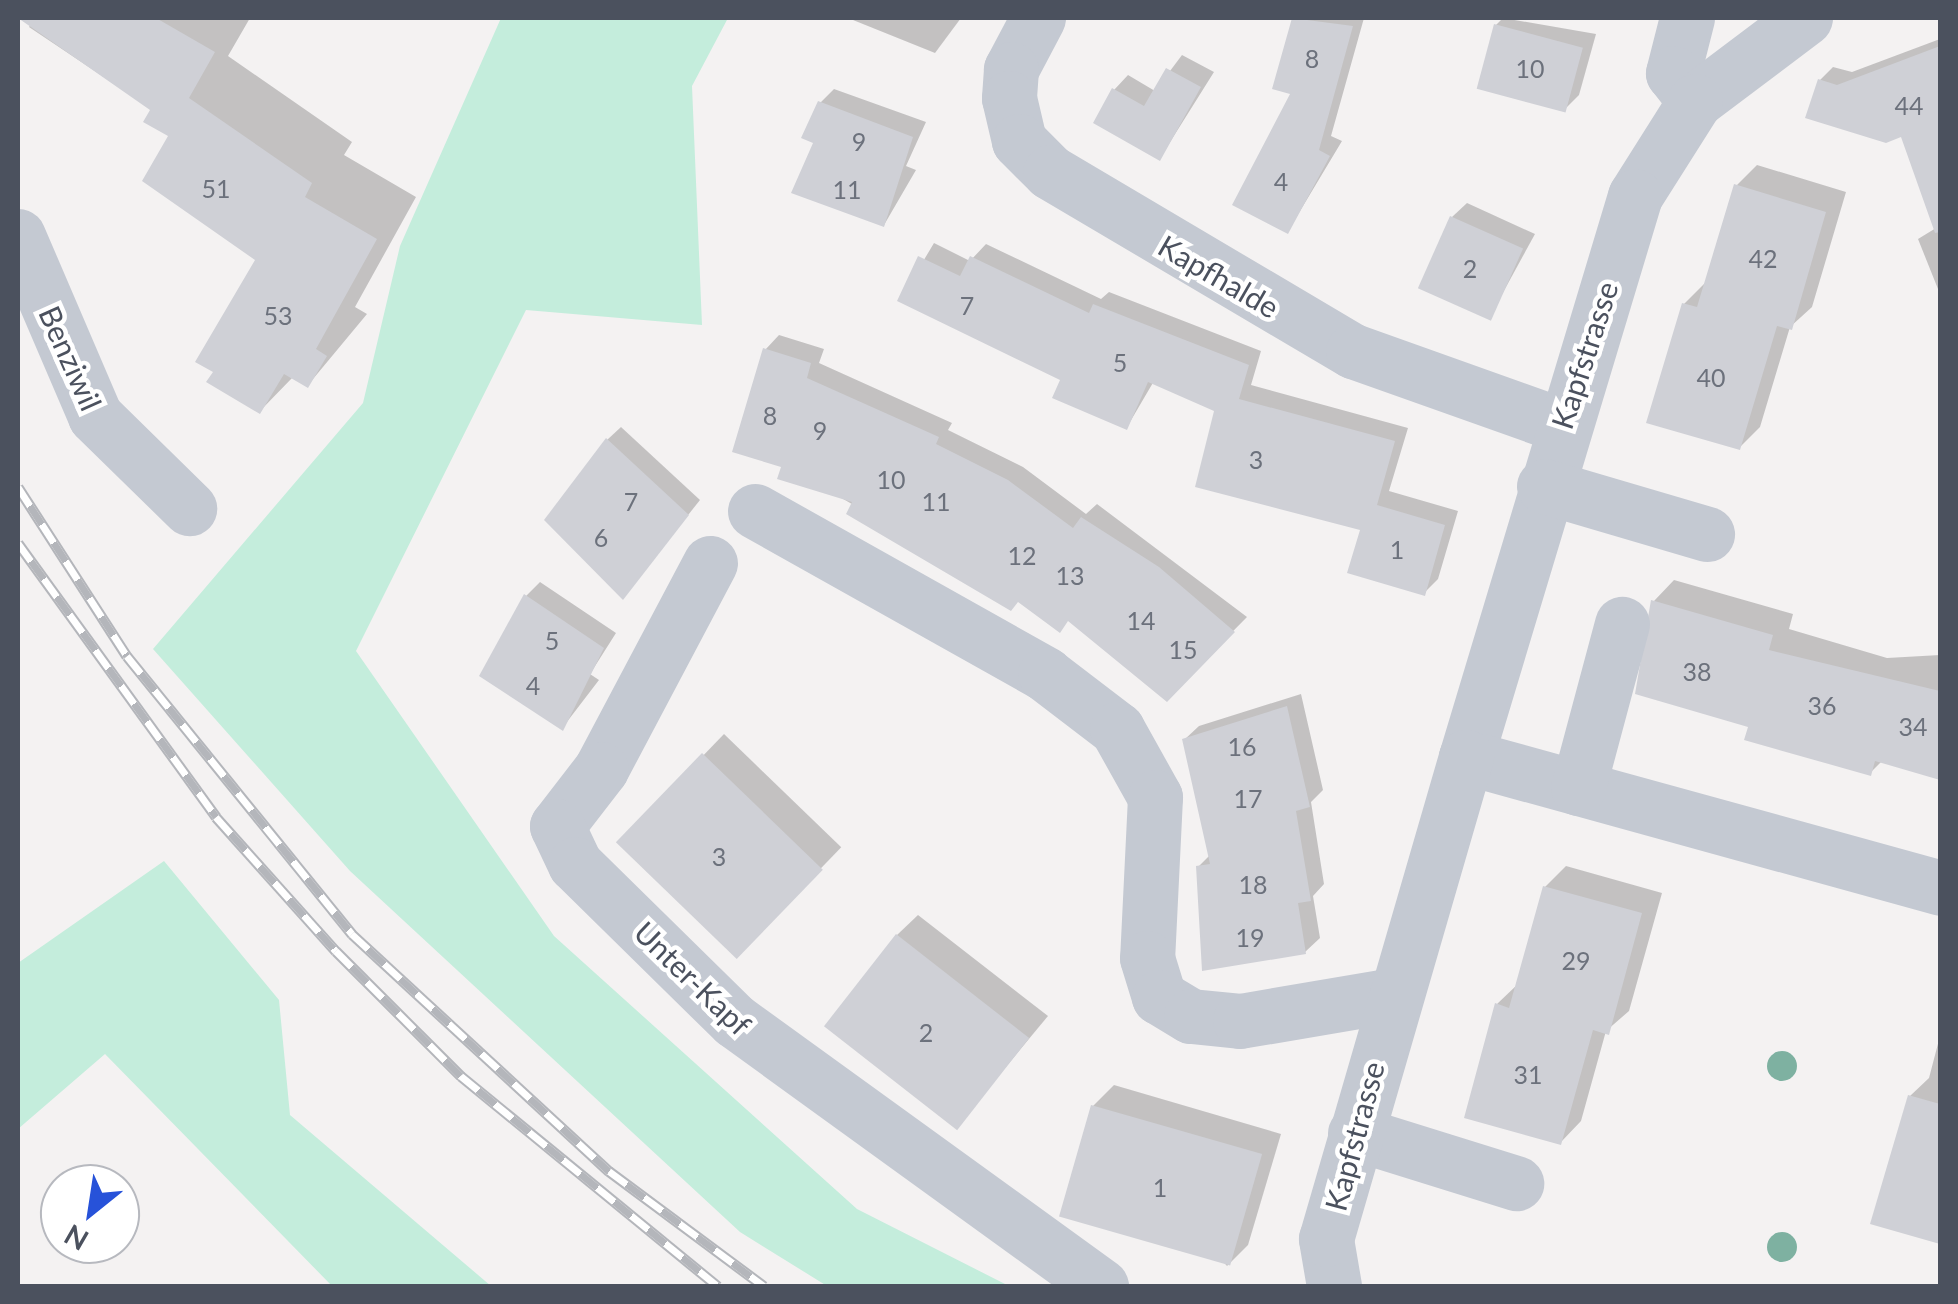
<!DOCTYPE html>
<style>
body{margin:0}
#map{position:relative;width:1958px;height:1304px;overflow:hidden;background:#f4f2f2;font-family:Lato,sans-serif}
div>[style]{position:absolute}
.green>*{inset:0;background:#c4eddc}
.shadow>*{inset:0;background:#0003;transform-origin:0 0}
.building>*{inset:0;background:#cfd0d6;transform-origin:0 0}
.minor>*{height:55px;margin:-27.5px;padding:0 27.5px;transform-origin:27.5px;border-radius:27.5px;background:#c4c9d2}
.rail>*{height:11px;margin-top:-5.5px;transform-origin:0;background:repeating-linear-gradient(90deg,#fff 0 22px,#b4b6bb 0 44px);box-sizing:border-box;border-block:2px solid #b4b6bb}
.trees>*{width:30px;height:30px;margin:-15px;border-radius:50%;background:#7eb1a1}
span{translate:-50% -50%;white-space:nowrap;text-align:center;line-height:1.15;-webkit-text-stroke:9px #fff;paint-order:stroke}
.number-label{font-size:25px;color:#6c717c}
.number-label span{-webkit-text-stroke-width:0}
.street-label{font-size:30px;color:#4b515e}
.frame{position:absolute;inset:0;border:20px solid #4b515e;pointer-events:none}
.north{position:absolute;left:40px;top:1164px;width:100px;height:100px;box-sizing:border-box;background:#fff;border:2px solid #b7b9bf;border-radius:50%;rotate:210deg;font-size:28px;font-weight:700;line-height:40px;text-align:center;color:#4b515e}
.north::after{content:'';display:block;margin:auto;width:35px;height:45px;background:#2752d9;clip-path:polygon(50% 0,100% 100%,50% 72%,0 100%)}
</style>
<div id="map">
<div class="green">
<div style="clip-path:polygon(501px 18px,728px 18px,692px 86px,702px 325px,526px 310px,356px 651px,554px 936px,857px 1209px,1009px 1286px,827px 1286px,740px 1232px,350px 871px,153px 649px,363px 403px,400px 246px)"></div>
<div style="clip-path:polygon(164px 861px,279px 1000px,290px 1115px,491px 1286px,332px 1286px,105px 1054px,18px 1129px,18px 963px)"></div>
</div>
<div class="shadow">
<div style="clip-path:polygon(35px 18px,250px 18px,228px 56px,352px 142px,344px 155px,416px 197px,355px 307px,367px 314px,308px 385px,293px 377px,260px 411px,258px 260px,153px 110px,29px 27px)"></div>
<div style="clip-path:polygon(848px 18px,961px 18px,935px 53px)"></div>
<div style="clip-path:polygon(1294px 18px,1364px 18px,1331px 136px,1342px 141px,1288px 231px,1294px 92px,1275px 87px)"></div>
<div style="clip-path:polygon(1503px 18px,1596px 34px,1579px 95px,1565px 109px,1496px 25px)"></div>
<div style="clip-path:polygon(1940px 39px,1940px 294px,1918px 239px,1936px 228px,1902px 134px,1820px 80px,1833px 67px,1852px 72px)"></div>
<div style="clip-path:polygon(1182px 55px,1214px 72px,1160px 158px,1114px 90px,1128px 75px,1155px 91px)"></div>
<div style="clip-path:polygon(834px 89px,926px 122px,906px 166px,916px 170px,884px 225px,816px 142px,820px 103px)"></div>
<div style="clip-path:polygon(1757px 165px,1846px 192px,1812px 307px,1790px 327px,1760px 427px,1739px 448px,1684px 304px,1705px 283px,1736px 186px)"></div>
<div style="clip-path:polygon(1467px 203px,1535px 234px,1489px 318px,1452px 217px)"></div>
<div style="clip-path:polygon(934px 243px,970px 261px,986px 244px,1101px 299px,1109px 292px,1261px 351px,1251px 385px,1408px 428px,1389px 491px,1458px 511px,1438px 579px,1424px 593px,1363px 528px,1217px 409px,1154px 381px,1127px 427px,1063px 379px,900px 300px)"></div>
<div style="clip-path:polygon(779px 335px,824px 349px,819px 363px,952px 423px,948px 430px,1023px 467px,1086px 514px,1097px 504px,1247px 617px,1167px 698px,1070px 619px,1019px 600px,784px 465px,765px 350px)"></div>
<div style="clip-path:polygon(621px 427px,700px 500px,623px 597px,607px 440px)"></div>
<div style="clip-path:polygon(1674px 580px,1793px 614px,1789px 629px,1887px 658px,1940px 655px,1940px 777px,1882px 761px,1870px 773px,1751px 725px,1654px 601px)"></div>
<div style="clip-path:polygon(540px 582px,616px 633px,590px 674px,599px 680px,563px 727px,526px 596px)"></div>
<div style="clip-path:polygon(1301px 694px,1323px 790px,1311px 802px,1324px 884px,1313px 896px,1320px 938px,1305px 952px,1204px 968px,1198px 867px,1210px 855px,1184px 740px,1199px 726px)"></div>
<div style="left:724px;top:734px;width:163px;height:150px;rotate:44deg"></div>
<div style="clip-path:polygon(1566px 866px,1662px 893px,1629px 1011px,1606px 1031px,1581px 1121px,1561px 1142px,1497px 1004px,1519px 983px,1545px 887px)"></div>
<div style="clip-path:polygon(918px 915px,1048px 1016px,956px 1127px,897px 935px)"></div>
<div style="clip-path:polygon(1940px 1036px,1940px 1241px,1874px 1222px,1910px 1096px,1929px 1078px)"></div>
<div style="clip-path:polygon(1114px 1085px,1281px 1134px,1248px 1245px,1227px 1266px,1093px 1106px)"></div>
</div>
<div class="building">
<div style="clip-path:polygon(18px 18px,156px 18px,215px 52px,189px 98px,312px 183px,305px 197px,377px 239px,316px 349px,327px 356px,308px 388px,284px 374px,260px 414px,206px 382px,213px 372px,195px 362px,255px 260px,142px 181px,168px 136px,143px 122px,150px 110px)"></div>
<div style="clip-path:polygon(1292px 18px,1353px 26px,1319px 150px,1330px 156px,1288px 234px,1232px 205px,1290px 94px,1272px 89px)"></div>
<div style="left:1494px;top:24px;width:92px;height:67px;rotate:15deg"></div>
<div style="clip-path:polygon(1940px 46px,1940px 232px,1935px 233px,1901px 137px,1886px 143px,1805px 118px,1818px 79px,1837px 85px)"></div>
<div style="clip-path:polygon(1166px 68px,1201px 87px,1160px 161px,1093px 123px,1112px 88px,1144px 106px)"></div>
<div style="clip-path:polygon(818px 101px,913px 137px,884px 227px,791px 193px,813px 143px,801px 138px)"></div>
<div style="clip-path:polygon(1734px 184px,1826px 212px,1792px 330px,1777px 326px,1740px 450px,1646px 423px,1682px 303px,1697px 307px)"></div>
<div style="left:1450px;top:216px;width:80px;height:79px;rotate:24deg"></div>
<div style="clip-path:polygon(918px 256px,960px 276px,970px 256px,1089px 313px,1093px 304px,1249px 365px,1239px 399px,1395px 441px,1377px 505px,1445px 525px,1425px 596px,1347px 573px,1360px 530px,1195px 487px,1214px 411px,1148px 382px,1127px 430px,1052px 398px,1060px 380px,897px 301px)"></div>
<div style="clip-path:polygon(763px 348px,811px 363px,807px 378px,939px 437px,936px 444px,1008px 480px,1073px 528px,1081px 517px,1159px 567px,1235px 632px,1167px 702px,1068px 621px,1060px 633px,1018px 602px,1011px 611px,846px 514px,852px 502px,777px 479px,781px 467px,732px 452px)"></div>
<div style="clip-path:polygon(606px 438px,689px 515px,623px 600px,544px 520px)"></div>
<div style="clip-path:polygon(524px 594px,604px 648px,563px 731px,479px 676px)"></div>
<div style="clip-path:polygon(1651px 600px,1773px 635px,1769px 650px,1940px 691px,1940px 780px,1875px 761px,1871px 776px,1744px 740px,1748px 727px,1635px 694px)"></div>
<div style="clip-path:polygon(1287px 706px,1310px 807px,1296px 811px,1311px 901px,1298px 903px,1306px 954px,1202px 971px,1196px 866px,1210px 864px,1182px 739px)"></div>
<div style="left:702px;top:753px;width:168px;height:124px;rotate:44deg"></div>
<div style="clip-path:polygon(1543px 886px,1642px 913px,1609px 1035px,1593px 1030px,1561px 1145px,1464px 1118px,1495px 1003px,1509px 1008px)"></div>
<div style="left:896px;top:934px;width:169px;height:117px;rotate:38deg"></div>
<div style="clip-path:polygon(1908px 1095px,1940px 1104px,1940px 1244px,1870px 1224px)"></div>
<div style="left:1091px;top:1105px;width:178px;height:116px;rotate:16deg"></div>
</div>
<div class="minor">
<div style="left:1038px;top:18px;width:58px;rotate:117.9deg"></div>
<div style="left:1011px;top:69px;width:29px;rotate:94deg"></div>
<div style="left:1009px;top:98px;width:44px;rotate:76.9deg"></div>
<div style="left:1019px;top:141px;width:44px;rotate:45deg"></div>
<div style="left:1050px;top:172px;width:352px;rotate:30.6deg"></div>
<div style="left:1353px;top:351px;width:221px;rotate:19.6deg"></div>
<div style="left:1687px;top:18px;width:57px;rotate:104.3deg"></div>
<div style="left:1673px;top:73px;width:36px;rotate:52deg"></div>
<div style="left:1805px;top:18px;width:138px;rotate:143deg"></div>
<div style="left:1695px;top:101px;width:112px;rotate:122.3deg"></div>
<div style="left:1635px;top:196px;width:586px;rotate:106.76deg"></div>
<div style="left:1466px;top:757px;width:492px;rotate:15.4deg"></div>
<div style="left:18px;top:236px;width:196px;rotate:66.8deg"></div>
<div style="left:95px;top:416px;width:132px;rotate:44.4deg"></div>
<div style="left:1544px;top:486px;width:170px;rotate:16.4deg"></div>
<div style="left:755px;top:511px;width:333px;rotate:29.3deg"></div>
<div style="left:1045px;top:674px;width:91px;rotate:37.4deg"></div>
<div style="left:1117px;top:729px;width:78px;rotate:60.8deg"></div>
<div style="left:1155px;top:797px;width:161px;rotate:92.8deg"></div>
<div style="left:1147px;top:958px;width:41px;rotate:72.9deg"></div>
<div style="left:1159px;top:997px;width:37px;rotate:31deg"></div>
<div style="left:1191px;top:1016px;width:49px;rotate:5.8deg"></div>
<div style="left:1240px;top:1021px;width:156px;rotate:-9.6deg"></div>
<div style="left:710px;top:563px;width:233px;rotate:117.9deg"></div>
<div style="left:601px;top:769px;width:72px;rotate:127.7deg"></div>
<div style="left:557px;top:826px;width:42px;rotate:64.7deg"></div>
<div style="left:575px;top:864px;width:224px;rotate:44.5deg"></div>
<div style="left:735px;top:1021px;width:452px;rotate:35.9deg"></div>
<div style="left:1578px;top:788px;width:170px;rotate:-75deg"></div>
<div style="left:1355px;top:1133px;width:169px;rotate:17.3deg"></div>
<div style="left:1334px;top:1286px;width:48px;rotate:-99.7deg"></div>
<div style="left:1326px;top:1239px;width:502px;rotate:-73.8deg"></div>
</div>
<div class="rail">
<div style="left:18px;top:487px;width:201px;rotate:57.2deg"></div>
<div style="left:127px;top:656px;width:358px;rotate:51deg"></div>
<div style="left:352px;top:934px;width:350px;rotate:42.7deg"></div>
<div style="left:609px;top:1171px;width:193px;rotate:36.6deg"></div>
<div style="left:18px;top:543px;width:338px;rotate:54.1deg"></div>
<div style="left:216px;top:817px;width:180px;rotate:48.2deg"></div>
<div style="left:336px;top:951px;width:177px;rotate:45deg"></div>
<div style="left:461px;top:1076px;width:332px;rotate:39.3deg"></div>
</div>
<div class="trees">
<div style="left:1782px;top:1066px"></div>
<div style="left:1782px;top:1247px"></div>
</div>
<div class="number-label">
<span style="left:1312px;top:58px">8</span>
<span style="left:1530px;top:68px">10</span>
<span style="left:1909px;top:105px">44</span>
<span style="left:859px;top:141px">9</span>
<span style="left:1281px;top:181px">4</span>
<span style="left:216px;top:188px">51</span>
<span style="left:847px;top:189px">11</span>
<span style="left:1763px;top:258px">42</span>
<span style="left:1470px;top:268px">2</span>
<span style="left:967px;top:305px">7</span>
<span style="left:278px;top:315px">53</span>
<span style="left:1120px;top:362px">5</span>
<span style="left:1711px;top:377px">40</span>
<span style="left:770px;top:415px">8</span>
<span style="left:820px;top:430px">9</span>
<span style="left:1256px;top:459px">3</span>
<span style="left:891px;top:479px">10</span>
<span style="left:631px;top:501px">7</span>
<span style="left:936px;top:501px">11</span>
<span style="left:601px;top:537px">6</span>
<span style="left:1397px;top:549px">1</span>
<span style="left:1022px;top:555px">12</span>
<span style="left:1070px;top:575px">13</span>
<span style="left:1141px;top:620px">14</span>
<span style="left:552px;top:640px">5</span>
<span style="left:1183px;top:649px">15</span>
<span style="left:1697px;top:671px">38</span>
<span style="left:533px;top:685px">4</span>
<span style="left:1822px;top:705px">36</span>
<span style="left:1913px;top:726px">34</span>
<span style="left:1242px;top:746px">16</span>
<span style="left:1248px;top:798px">17</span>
<span style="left:719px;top:856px">3</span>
<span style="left:1253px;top:884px">18</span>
<span style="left:1250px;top:937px">19</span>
<span style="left:1576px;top:960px">29</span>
<span style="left:926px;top:1032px">2</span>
<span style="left:1528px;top:1074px">31</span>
<span style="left:1160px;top:1187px">1</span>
</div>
<div class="street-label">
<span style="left:1219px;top:276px;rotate:30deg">Kapfhalde</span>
<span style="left:1584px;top:355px;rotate:-72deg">Kapfstrasse</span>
<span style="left:71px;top:358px;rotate:66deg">Benziwil</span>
<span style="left:693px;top:978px;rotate:44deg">Unter-Kapf</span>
<span style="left:1354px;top:1136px;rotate:-75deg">Kapfstrasse</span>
</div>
<div class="frame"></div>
<div class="north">N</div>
</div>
